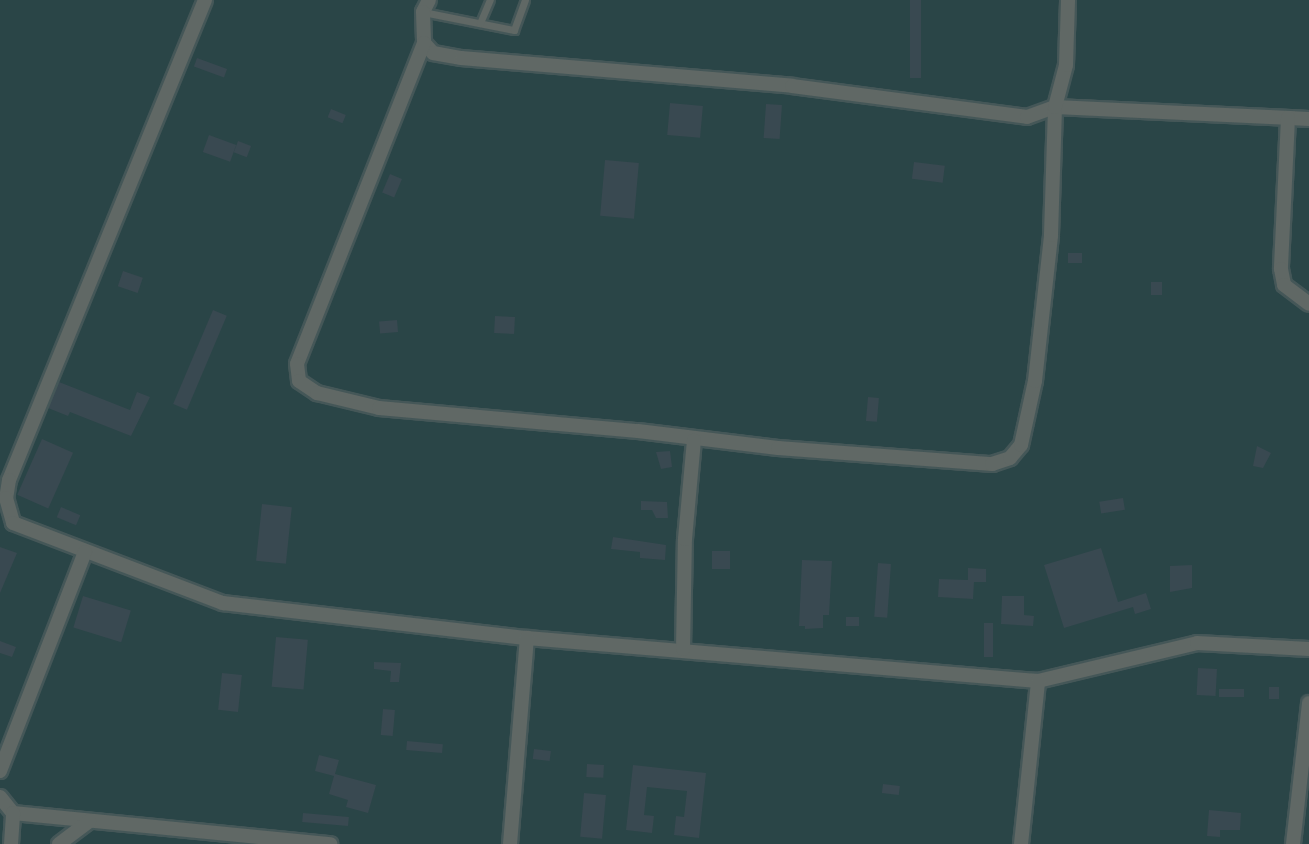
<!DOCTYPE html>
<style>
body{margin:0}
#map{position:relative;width:1309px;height:844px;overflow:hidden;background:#253839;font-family:"Golos Text",sans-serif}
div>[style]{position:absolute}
.built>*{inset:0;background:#2a4547;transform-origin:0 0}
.building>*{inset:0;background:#394951;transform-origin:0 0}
.roads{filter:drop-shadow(2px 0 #455758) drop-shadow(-2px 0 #455758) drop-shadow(0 2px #455758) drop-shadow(0 -2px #455758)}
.service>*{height:7px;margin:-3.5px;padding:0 3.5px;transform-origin:3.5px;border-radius:3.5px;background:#606865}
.minor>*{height:14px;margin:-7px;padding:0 7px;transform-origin:7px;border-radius:7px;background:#606865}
span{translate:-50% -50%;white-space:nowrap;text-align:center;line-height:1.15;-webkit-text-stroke:6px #253839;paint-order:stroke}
</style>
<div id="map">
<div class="built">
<div style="left:0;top:0;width:1309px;height:844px"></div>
</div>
<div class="building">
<div style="left:910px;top:0;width:11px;height:78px"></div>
<div style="left:197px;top:58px;width:32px;height:9px;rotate:20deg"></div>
<div style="left:670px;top:103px;width:33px;height:32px;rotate:5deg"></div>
<div style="left:766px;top:104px;width:16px;height:34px;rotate:4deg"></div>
<div style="left:331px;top:109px;width:16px;height:9px;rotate:22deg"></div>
<div style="left:209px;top:135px;width:29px;height:18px;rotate:20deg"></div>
<div style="left:238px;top:141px;width:14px;height:12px;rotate:21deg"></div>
<div style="left:605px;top:160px;width:34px;height:56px;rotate:5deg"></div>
<div style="left:914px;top:162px;width:31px;height:17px;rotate:7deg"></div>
<div style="left:390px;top:174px;width:13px;height:20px;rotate:23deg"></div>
<div style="left:1068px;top:253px;width:14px;height:10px"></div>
<div style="left:123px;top:271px;width:21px;height:16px;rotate:19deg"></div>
<div style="left:1151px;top:282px;width:11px;height:13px"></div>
<div style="left:213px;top:310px;width:15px;height:102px;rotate:23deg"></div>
<div style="left:495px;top:316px;width:20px;height:17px;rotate:3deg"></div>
<div style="left:397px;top:320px;width:12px;height:18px;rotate:85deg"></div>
<div style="clip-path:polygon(59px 382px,130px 410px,137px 392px,150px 397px,131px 436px,70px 412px,68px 416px,48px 408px)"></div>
<div style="left:868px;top:397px;width:11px;height:24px;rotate:5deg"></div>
<div style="left:42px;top:439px;width:34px;height:61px;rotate:24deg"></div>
<div style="clip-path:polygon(1257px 446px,1271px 453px,1263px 468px,1253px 466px)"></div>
<div style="clip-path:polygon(670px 451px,672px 467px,661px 469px,656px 452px)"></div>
<div style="left:1123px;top:498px;width:12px;height:24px;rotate:81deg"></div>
<div style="clip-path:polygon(641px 501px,667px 502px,668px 518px,656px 518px,652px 510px,641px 510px)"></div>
<div style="left:262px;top:504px;width:30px;height:57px;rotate:6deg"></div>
<div style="left:61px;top:507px;width:21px;height:11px;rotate:23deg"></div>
<div style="clip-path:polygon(613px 537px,666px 545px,665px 560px,640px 558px,640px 552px,611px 549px)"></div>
<div style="clip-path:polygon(0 547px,17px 553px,0 593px)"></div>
<div style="clip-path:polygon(1101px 548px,1118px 602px,1146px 593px,1151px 609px,1135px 614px,1133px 607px,1064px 628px,1044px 565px)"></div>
<div style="left:712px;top:551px;width:18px;height:18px"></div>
<div style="clip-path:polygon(802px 560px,832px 561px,829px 615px,823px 615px,823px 628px,805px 629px,805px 626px,799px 626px)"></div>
<div style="left:878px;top:563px;width:13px;height:54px;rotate:4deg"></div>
<div style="clip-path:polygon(1192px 565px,1192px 588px,1170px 592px,1170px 566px)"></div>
<div style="clip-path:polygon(968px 568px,986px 569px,986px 582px,974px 582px,973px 599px,938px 597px,939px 579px,968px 580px)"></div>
<div style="left:83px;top:596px;width:50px;height:33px;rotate:17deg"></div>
<div style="clip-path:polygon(1002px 596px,1024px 596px,1024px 615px,1034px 616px,1033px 626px,1001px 624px)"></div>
<div style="left:846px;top:617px;width:13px;height:9px"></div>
<div style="left:984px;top:623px;width:9px;height:34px"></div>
<div style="left:276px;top:637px;width:32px;height:50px;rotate:5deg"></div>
<div style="clip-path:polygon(0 641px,16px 647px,12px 657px,0 653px)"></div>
<div style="clip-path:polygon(374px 662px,401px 663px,399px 682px,390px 682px,391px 671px,374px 669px)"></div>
<div style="left:1198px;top:668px;width:19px;height:27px;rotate:3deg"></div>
<div style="left:222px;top:673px;width:20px;height:37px;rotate:6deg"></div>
<div style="left:1269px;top:687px;width:10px;height:12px"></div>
<div style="left:1219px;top:689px;width:25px;height:8px"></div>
<div style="left:383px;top:709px;width:12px;height:26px;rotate:5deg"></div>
<div style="left:407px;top:741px;width:36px;height:9px;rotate:5deg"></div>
<div style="left:534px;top:749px;width:17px;height:10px;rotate:7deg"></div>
<div style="clip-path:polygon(319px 755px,339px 760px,335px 774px,376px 785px,368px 813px,346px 807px,348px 800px,329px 794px,334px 776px,315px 771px)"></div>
<div style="left:587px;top:764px;width:17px;height:13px;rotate:3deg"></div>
<div style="clip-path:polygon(633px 765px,706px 773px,699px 838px,674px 835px,676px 816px,684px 817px,687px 791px,647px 787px,644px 815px,654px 816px,652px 833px,626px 830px)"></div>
<div style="left:883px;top:784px;width:17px;height:9px;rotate:7deg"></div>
<div style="left:584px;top:793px;width:22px;height:44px;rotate:5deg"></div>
<div style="clip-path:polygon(1209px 810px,1241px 813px,1240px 830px,1220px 830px,1220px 837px,1207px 836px)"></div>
<div style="left:303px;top:813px;width:46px;height:9px;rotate:5deg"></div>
</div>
<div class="roads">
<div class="service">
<div style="left:423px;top:12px;width:93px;rotate:11.2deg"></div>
<div style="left:514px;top:30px;width:32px;rotate:-70deg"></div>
<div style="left:480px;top:23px;width:25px;rotate:-67deg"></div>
</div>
<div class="minor">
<div style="left:205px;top:0;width:518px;rotate:112.21deg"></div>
<div style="left:9px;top:480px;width:18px;rotate:99deg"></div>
<div style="left:6px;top:498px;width:26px;rotate:74deg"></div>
<div style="left:13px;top:523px;width:225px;rotate:20.9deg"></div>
<div style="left:223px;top:603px;width:306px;rotate:6.6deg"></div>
<div style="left:527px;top:638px;width:513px;rotate:4.81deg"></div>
<div style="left:1038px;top:681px;width:163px;rotate:-13.4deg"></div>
<div style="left:1197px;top:643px;width:112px;rotate:3.1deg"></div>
<div style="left:429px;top:0;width:13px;rotate:117deg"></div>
<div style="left:423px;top:12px;width:31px;rotate:88deg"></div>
<div style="left:424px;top:43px;width:13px;rotate:48deg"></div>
<div style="left:433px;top:53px;width:29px;rotate:10deg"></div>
<div style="left:462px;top:58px;width:331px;rotate:4.8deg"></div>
<div style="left:792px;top:86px;width:237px;rotate:7.5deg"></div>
<div style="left:1027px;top:117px;width:30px;rotate:-20deg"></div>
<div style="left:1055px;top:107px;width:254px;rotate:2.7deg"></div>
<div style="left:424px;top:43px;width:345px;rotate:111.6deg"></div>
<div style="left:297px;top:364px;width:17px;rotate:83deg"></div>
<div style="left:299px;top:381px;width:22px;rotate:34deg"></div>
<div style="left:317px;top:393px;width:64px;rotate:13.6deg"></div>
<div style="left:379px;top:408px;width:260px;rotate:5.1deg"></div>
<div style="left:638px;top:431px;width:141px;rotate:6.9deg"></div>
<div style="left:778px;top:448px;width:215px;rotate:4.3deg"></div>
<div style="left:992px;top:464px;width:19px;rotate:-18deg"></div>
<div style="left:1010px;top:458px;width:17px;rotate:-50deg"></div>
<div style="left:1021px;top:445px;width:66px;rotate:-77.7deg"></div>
<div style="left:1035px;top:381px;width:147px;rotate:-83.7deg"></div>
<div style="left:1051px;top:235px;width:128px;rotate:-88.2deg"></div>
<div style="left:1055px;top:107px;width:43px;rotate:-75.3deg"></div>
<div style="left:1066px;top:65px;width:65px;rotate:-88.2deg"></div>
<div style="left:1288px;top:118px;width:151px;rotate:92.7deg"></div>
<div style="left:1281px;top:269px;width:16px;rotate:79deg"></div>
<div style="left:1284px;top:285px;width:31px;rotate:37deg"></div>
<div style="left:683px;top:649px;width:110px;rotate:-89deg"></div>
<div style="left:685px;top:539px;width:99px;rotate:-84.8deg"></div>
<div style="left:0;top:771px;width:235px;rotate:-68.8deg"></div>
<div style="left:0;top:797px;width:21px;rotate:51deg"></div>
<div style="left:13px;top:813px;width:319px;rotate:5.6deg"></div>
<div style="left:11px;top:844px;width:31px;rotate:-86deg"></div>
<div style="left:59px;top:844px;width:38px;rotate:-37deg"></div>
<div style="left:510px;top:844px;width:207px;rotate:-85.3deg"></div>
<div style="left:1021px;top:844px;width:164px;rotate:-84deg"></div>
<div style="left:1293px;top:844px;width:142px;rotate:-83.5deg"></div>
</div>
</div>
</div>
